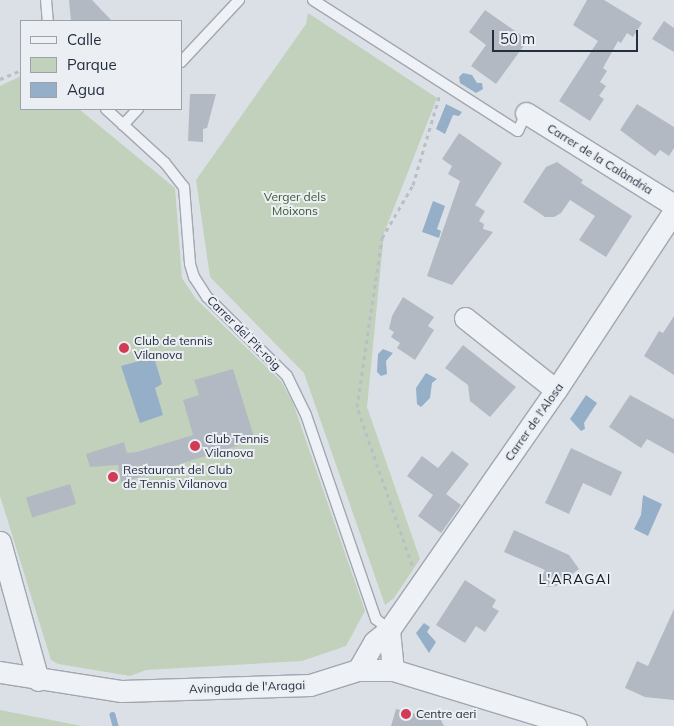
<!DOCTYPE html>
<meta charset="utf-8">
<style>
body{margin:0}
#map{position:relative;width:674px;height:726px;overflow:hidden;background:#dbe0e6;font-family:Mulish,sans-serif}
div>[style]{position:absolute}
.green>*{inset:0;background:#c2d1bc}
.water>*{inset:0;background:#95afc8}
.stream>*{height:5.5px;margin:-2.75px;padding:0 2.75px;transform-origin:2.75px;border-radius:2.75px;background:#95afc8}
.building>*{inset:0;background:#b3b9c3;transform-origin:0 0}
.path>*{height:3px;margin-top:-1.5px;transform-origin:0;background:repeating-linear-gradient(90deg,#babec5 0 4px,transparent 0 8px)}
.roads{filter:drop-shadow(1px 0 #a1a7b0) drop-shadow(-1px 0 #a1a7b0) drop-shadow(0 1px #a1a7b0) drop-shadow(0 -1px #a1a7b0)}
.lane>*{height:10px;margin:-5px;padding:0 5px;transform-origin:5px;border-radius:5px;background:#eef1f5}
.street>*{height:21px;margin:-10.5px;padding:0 10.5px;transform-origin:10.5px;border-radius:10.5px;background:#eef1f5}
.dots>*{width:14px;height:14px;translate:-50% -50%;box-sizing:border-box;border:2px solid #ebeff4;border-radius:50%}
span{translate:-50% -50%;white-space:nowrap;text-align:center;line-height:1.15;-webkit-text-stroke:4px #ebeff4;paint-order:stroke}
.street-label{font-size:12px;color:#252e3d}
.park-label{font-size:12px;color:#3a5932}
.poi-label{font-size:12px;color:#252e3d}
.left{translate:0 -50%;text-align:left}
.neighbourhood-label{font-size:14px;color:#18202d;letter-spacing:1px}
.legend{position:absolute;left:20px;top:20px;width:162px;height:90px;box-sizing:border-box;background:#ebeff4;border:1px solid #9ca2ab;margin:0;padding:6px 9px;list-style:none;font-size:15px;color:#252e3d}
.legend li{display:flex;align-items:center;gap:10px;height:25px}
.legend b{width:25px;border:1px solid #9ca2ab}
.scale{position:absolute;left:492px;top:30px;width:146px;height:22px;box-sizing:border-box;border:2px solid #252e3d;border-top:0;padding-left:6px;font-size:15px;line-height:18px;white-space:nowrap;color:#252e3d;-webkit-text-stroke:4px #ebeff4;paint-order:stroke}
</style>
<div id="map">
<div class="green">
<div style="clip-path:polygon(308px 13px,437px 98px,384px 233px,367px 407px,420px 559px,394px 598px,385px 605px,304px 373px,210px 277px,196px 180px,306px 24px)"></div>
<div style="clip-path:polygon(21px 76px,21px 109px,79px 109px,175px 188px,182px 278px,196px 299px,281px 381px,293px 403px,365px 611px,346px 646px,302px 661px,146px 670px,130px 676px,58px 664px,51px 660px,0 496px,0 86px)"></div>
<div style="clip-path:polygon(0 710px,82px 726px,0 726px)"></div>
</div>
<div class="water">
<div style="clip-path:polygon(463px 73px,472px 75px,477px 83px,482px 83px,483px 89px,476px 93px,460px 83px,459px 77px)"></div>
<div style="clip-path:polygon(446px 104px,462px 112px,459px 116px,453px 115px,445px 134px,436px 129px)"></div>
<div style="clip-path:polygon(433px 201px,445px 206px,437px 229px,441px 231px,439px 238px,422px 232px)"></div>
<div style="clip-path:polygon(383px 349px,393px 353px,386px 361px,387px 374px,381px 376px,377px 372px,378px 354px)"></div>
<div style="clip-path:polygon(154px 357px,162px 384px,155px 388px,163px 415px,140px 423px,121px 366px)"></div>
<div style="clip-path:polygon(426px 373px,437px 379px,432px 383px,430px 398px,421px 407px,417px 404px,416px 388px)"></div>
<div style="clip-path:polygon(586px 395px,597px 403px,584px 423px,585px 429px,581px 431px,570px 419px)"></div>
<div style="clip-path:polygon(643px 495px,662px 504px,648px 536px,634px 529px,641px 515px)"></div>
<div style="clip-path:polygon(424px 623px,430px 627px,427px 632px,436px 642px,429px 653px,416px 633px)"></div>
</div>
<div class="stream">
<div style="left:113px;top:715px;width:11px;rotate:75deg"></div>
</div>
<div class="building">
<div style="clip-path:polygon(69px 0,92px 0,112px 21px,71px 21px)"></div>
<div style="clip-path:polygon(587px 0,604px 0,642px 23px,633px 37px,627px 33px,621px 43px,618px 41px,603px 68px,607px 71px,600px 82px,606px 86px,599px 96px,604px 99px,590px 121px,559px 101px,598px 41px,573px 25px)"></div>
<div style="clip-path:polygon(485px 10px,528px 40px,496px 84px,471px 66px,486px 45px,469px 32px)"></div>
<div style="clip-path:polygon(664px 21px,674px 28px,674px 52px,652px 39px)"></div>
<div style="clip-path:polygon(190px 94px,216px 94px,207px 128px,203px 129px,203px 142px,188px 141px)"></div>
<div style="clip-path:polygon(637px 104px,674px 127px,674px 148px,669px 156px,660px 150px,655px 156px,620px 130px)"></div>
<div style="clip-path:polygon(459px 133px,502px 163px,475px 205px,485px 211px,479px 221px,484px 224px,483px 229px,493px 232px,452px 285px,427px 276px,460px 181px,448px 174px,452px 166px,442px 159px)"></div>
<div style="clip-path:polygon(557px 162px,583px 180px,581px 183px,632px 216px,606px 257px,579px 240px,595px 216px,570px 200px,561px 213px,554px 217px,545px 217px,523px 202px,546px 167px)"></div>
<div style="clip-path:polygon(403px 297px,434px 317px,428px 326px,434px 330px,415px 360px,397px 348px,400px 343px,391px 337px,394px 332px,389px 329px,392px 316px)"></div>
<div style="clip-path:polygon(674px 316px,674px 375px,644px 356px,659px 331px,663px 333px)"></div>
<div style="clip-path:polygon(463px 345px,516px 387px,490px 417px,470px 401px,468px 385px,445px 368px)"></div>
<div style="clip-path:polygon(233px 369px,255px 440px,121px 483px,118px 465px,90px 467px,86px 454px,124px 442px,127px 453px,137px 452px,193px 435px,183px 400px,199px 395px,194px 380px)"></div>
<div style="clip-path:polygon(630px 395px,674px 419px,674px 454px,647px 439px,641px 448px,609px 427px)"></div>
<div style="clip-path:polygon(571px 448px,622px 472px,611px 496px,583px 483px,569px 514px,545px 503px)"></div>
<div style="clip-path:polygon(452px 451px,469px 464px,446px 494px,461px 505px,441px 533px,418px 516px,433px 495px,407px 476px,422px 456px,438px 468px)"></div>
<div style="left:70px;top:484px;width:21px;height:46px;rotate:73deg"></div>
<div style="clip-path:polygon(514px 530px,569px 555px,579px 569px,556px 586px,547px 587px,541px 579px,545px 570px,504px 552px)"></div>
<div style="clip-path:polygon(465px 580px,496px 600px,492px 607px,499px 611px,485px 632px,476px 626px,465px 643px,436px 625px)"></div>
<div style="clip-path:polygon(674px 609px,674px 700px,645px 697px,625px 688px,637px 661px,648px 666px)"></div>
<div style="clip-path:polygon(396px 709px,441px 720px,444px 726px,391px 726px)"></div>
</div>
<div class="path">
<div style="left:0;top:79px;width:23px;rotate:-23deg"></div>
<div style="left:412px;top:565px;width:167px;rotate:-109.2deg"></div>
<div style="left:357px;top:407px;width:171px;rotate:-81.6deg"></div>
<div style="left:382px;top:238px;width:61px;rotate:-59.7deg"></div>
<div style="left:413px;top:185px;width:92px;rotate:-73.5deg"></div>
</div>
<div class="roads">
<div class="lane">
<div style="left:46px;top:0;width:21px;rotate:85deg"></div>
<div style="left:313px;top:0;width:243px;rotate:32.6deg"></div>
<div style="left:518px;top:131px;width:20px;rotate:-66deg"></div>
<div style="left:181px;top:62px;width:85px;rotate:-46.9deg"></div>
<div style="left:106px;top:109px;width:80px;rotate:42.5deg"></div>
<div style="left:165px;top:163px;width:31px;rotate:52deg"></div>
<div style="left:184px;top:187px;width:77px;rotate:85.5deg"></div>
<div style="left:190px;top:264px;width:14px;rotate:73deg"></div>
<div style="left:194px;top:277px;width:24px;rotate:57deg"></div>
<div style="left:207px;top:297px;width:112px;rotate:44.6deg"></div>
<div style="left:287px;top:376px;width:43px;rotate:64deg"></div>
<div style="left:306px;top:415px;width:216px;rotate:71.1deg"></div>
<div style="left:376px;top:619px;width:17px;rotate:40deg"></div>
<div style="left:123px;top:125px;width:22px;rotate:-47deg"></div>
</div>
<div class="street">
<div style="left:526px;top:113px;width:174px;rotate:31.9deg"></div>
<div style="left:465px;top:318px;width:116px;rotate:38.4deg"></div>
<div style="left:0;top:542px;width:143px;rotate:74.6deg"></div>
<div style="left:389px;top:630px;width:40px;rotate:84.3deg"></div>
<div style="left:358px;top:670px;width:32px;rotate:-60deg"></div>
<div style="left:374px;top:642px;width:19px;rotate:-39deg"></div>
<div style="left:389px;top:630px;width:292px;rotate:-55.2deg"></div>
<div style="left:556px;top:390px;width:214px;rotate:-56.6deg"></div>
<div style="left:0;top:672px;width:123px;rotate:8.9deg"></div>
<div style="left:122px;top:691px;width:188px;rotate:-1.8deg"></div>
<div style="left:310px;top:685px;width:50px;rotate:-17.4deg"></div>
<div style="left:358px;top:670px;width:35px"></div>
<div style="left:393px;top:670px;width:191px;rotate:17deg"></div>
</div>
</div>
<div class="dots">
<div style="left:124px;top:348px;background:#d23a55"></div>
<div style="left:195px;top:446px;background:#d23a55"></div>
<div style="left:113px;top:477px;background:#d23a55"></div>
<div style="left:406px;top:714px;background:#d23a55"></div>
</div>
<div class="street-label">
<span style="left:600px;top:159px;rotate:32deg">Carrer de la Calàndria</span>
<span style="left:244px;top:333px;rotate:45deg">Carrer del Pit-roig</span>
<span style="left:534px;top:422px;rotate:-55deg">Carrer de l'Alosa</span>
<span style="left:247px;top:687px;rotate:-2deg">Avinguda de l'Aragai</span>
</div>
<div class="park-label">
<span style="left:295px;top:204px">Verger dels<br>Moixons</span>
</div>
<div class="poi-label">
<span class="left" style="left:134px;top:348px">Club de tennis<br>Vilanova</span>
<span class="left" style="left:205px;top:446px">Club Tennis<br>Vilanova</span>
<span class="left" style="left:123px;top:477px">Restaurant del Club<br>de Tennis Vilanova</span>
<span class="left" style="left:416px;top:714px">Centre aeri</span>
</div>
<div class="neighbourhood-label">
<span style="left:575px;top:579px">L'ARAGAI</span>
</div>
<ul class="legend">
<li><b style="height:6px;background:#eef1f5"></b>Calle</li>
<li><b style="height:14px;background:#c2d1bc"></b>Parque</li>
<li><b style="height:14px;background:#95afc8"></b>Agua</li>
</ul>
<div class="scale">50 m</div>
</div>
